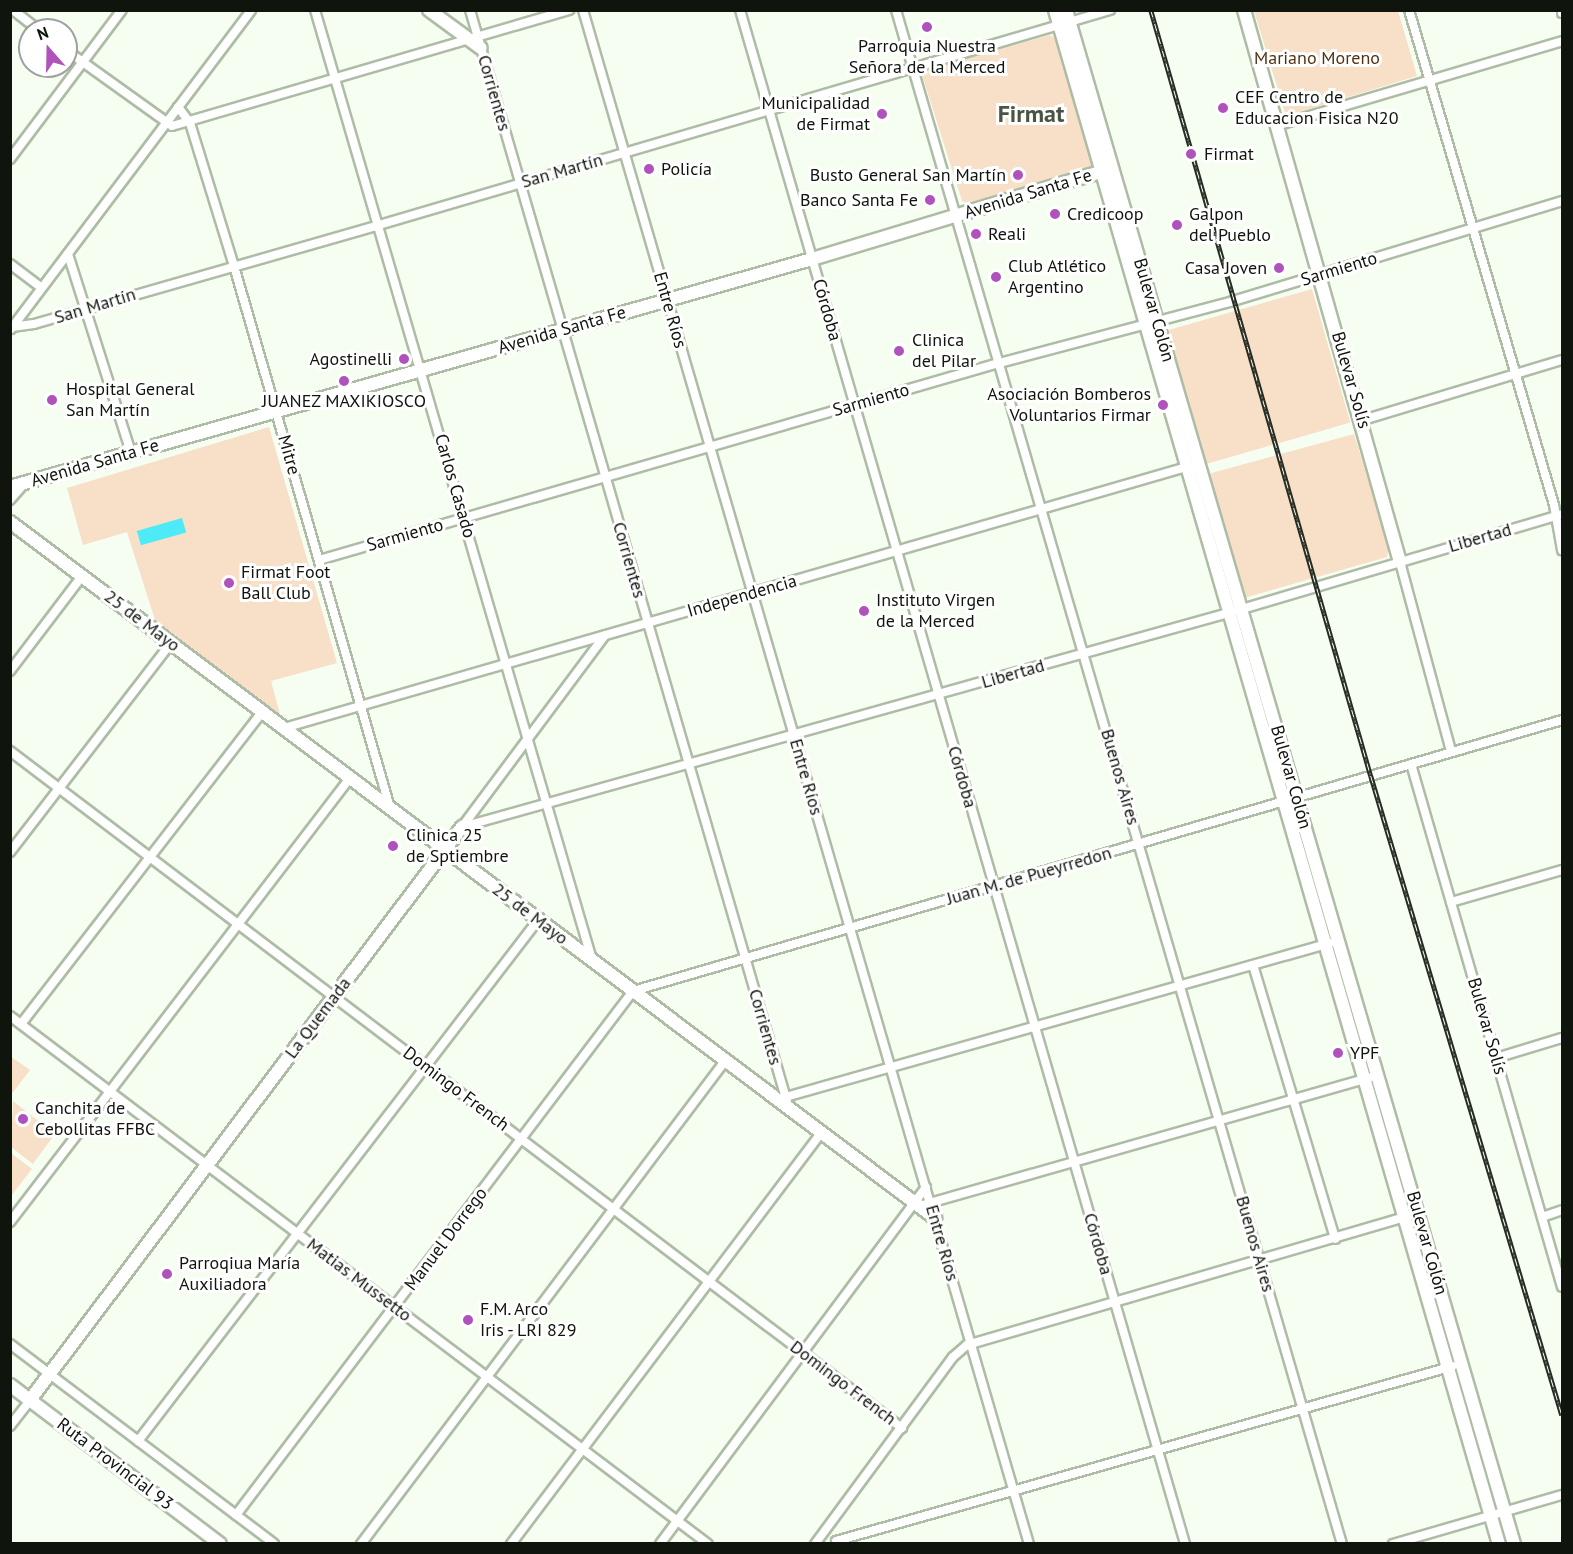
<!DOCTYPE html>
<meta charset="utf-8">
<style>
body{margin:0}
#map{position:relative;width:1573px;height:1554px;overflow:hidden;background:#f5fef0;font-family:"PT Sans",sans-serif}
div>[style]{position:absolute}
.green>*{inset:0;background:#f7dfc8;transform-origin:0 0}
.water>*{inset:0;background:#4deaf8;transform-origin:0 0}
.roads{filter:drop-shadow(2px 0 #aebca6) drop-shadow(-2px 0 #aebca6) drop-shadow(0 2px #aebca6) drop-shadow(0 -2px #aebca6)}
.street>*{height:8px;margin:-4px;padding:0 4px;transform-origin:4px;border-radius:4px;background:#fff}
.secondary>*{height:12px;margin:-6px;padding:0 6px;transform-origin:6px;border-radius:6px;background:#fff}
.rail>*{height:4.5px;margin-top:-2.25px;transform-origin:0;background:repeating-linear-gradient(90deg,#fff 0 7px,#262c23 0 14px);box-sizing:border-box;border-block:2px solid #262c23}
.dots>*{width:16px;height:16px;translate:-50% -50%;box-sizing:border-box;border:3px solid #fff;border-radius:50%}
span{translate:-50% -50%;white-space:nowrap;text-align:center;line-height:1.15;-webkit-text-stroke:6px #fff;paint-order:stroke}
.poi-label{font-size:18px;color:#0f140c}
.left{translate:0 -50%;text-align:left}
.right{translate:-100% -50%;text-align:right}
.park-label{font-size:18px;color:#513312}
.street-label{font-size:18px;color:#0f140c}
.district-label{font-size:24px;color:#495542;font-weight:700}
.frame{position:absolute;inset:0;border:12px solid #0f140c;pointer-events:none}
.north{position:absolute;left:18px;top:18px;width:60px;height:60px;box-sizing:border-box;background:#fff;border:2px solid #9fa19e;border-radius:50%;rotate:340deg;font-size:16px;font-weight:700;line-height:24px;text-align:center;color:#0f140c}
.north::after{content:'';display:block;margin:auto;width:21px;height:27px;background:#af52bc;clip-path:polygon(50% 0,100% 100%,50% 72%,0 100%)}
</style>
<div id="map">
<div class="green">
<div style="clip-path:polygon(1254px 11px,1398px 11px,1417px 76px,1286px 116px)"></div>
<div style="clip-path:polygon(1050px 35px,1055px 38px,1092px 163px,1089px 171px,971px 205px,962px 201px,922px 75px,924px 70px)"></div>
<div style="left:1312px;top:289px;width:139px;height:151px;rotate:74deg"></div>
<div style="clip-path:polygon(269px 427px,337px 663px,271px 681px,281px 718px,236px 683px,229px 684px,226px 675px,155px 620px,127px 532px,83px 545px,67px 488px)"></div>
<div style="clip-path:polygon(1354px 434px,1389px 547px,1387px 557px,1244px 598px,1208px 474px)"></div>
<div style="clip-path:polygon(10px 1056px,30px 1070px,11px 1095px,10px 1095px)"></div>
<div style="clip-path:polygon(13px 1101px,55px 1134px,33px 1164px,11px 1147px)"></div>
<div style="clip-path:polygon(11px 1153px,32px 1169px,11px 1196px)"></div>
</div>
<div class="water">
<div style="left:182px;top:518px;width:15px;height:47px;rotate:74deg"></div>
</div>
<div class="roads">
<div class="street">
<div style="left:13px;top:10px;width:33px;rotate:38deg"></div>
<div style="left:315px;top:10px;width:990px;rotate:73.74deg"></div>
<div style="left:470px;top:10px;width:1144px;rotate:73.81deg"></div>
<div style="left:583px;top:10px;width:1598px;rotate:73.79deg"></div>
<div style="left:740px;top:10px;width:1597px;rotate:73.82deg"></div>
<div style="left:896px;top:10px;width:1598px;rotate:73.79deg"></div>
<div style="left:1409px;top:10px;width:516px;rotate:73.67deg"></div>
<div style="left:1554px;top:505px;width:46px;rotate:79.9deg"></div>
<div style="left:1562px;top:10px;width:3px;rotate:90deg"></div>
<div style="left:66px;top:50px;width:130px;rotate:35.6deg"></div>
<div style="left:172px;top:126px;width:414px;rotate:-16.3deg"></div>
<div style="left:178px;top:107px;width:20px;rotate:53deg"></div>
<div style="left:190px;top:123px;width:150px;rotate:72.9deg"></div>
<div style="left:234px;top:266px;width:564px;rotate:73.94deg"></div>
<div style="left:1279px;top:125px;width:295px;rotate:-16.5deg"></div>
<div style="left:10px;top:159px;width:186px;rotate:-53.1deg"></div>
<div style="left:68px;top:254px;width:209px;rotate:72.4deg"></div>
<div style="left:10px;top:264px;width:39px;rotate:37deg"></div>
<div style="left:12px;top:327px;width:22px;rotate:-8deg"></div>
<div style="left:34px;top:324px;width:359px;rotate:-16deg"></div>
<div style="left:379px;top:225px;width:762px;rotate:-16.39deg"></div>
<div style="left:11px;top:329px;width:399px;rotate:-53deg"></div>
<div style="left:1363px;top:420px;width:208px;rotate:-16.8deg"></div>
<div style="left:10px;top:500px;width:21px;rotate:-49deg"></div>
<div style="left:319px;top:560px;width:708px;rotate:-16.16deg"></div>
<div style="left:999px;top:363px;width:242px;rotate:-14.8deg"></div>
<div style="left:1233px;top:301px;width:344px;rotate:-16.9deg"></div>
<div style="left:1400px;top:562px;width:196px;rotate:74.9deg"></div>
<div style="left:10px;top:671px;width:119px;rotate:-52.8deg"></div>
<div style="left:284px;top:728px;width:943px;rotate:-16.13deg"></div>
<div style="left:10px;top:751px;width:1120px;rotate:37.2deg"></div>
<div style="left:1411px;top:764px;width:544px;rotate:73.9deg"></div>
<div style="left:462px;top:827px;width:810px;rotate:-15.61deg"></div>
<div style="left:1242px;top:609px;width:334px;rotate:-16.5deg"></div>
<div style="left:462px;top:827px;width:239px;rotate:-53.3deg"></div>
<div style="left:10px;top:852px;width:264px;rotate:-52.4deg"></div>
<div style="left:1451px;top:902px;width:116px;rotate:-16.1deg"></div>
<div style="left:1253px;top:965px;width:286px;rotate:73.3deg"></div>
<div style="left:10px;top:1016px;width:875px;rotate:37.11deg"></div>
<div style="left:21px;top:1024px;width:394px;rotate:-52.3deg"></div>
<div style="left:1496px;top:1058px;width:69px;rotate:-16.9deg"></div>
<div style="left:782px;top:1098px;width:569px;rotate:-15.79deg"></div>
<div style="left:926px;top:1204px;width:461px;rotate:-15.9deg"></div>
<div style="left:1542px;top:1217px;width:21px;rotate:-19deg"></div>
<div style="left:10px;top:1222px;width:559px;rotate:-52.56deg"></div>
<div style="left:10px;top:1344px;width:331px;rotate:37.1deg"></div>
<div style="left:10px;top:1426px;width:33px;rotate:-52deg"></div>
<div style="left:138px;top:1441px;width:657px;rotate:-52.48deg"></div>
<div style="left:236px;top:1515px;width:657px;rotate:-52.85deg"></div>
<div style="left:633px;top:991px;width:968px;rotate:-16.26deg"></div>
<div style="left:836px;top:1541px;width:641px;rotate:-15.83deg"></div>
<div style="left:361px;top:1544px;width:605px;rotate:-53deg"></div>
<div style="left:511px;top:1544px;width:515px;rotate:-52.97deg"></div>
<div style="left:660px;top:1544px;width:445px;rotate:-53.3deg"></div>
<div style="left:815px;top:1544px;width:232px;rotate:-53.6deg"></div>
<div style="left:953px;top:1357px;width:18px;rotate:-41deg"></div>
<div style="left:967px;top:1345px;width:459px;rotate:-16.3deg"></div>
<div style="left:1393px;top:1544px;width:176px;rotate:-16.2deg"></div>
</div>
<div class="secondary">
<div style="left:429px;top:10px;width:64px;rotate:36.2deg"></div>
<div style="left:1055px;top:10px;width:1597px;rotate:73.86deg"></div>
<div style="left:1066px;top:10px;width:1598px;rotate:73.72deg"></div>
<div style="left:1244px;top:10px;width:574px;rotate:74.22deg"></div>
<div style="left:10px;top:487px;width:834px;rotate:-15.87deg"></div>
<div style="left:812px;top:259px;width:308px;rotate:-16.8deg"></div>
<div style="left:10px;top:522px;width:1158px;rotate:36.96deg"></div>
<div style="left:10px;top:1385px;width:263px;rotate:37.1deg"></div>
<div style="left:30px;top:1400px;width:718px;rotate:-52.99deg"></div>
</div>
</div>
<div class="rail">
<div style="left:1151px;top:10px;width:797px;rotate:73.98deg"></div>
<div style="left:1371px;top:776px;width:667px;rotate:73.36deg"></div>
</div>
<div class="dots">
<div style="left:927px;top:27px;background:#af52bc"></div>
<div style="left:1223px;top:108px;background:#af52bc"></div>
<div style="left:882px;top:114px;background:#af52bc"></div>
<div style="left:1191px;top:154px;background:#af52bc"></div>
<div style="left:649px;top:169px;background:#af52bc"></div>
<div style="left:1018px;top:175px;background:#af52bc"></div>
<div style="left:930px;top:200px;background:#af52bc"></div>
<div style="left:1055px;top:214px;background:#af52bc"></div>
<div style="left:1177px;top:225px;background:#af52bc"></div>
<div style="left:976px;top:234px;background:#af52bc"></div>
<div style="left:1279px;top:268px;background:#af52bc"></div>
<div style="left:996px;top:277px;background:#af52bc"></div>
<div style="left:899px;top:351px;background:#af52bc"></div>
<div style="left:404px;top:359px;background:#af52bc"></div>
<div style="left:344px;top:381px;background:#af52bc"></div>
<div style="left:52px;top:400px;background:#af52bc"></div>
<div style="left:1163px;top:405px;background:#af52bc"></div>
<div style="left:229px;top:583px;background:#af52bc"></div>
<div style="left:864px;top:611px;background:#af52bc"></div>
<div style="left:393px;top:846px;background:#af52bc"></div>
<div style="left:1338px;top:1053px;background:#af52bc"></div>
<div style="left:23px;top:1119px;background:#af52bc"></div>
<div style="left:167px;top:1274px;background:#af52bc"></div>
<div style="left:468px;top:1320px;background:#af52bc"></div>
</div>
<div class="poi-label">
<span style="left:927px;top:57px">Parroquia Nuestra<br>Señora de la Merced</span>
<span class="left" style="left:1235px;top:108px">CEF Centro de<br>Educacion Fisica N20</span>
<span class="right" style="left:870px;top:114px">Municipalidad<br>de Firmat</span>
<span class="left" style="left:1204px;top:154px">Firmat</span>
<span class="left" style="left:661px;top:169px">Policía</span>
<span class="right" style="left:1006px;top:175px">Busto General San Martín</span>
<span class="right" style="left:918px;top:200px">Banco Santa Fe</span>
<span class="left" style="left:1067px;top:214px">Credicoop</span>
<span class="left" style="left:1189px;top:225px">Galpon<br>del Pueblo</span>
<span class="left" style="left:988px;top:234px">Reali</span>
<span class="left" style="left:1008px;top:277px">Club Atlético<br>Argentino</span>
<span class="right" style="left:1267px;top:268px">Casa Joven</span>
<span class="left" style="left:912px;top:351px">Clinica<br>del Pilar</span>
<span class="right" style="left:392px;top:359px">Agostinelli</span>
<span class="left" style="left:66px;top:400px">Hospital General<br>San Martín</span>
<span class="right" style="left:1151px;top:405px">Asociación Bomberos<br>Voluntarios Firmar</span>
<span style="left:344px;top:401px">JUANEZ MAXIKIOSCO</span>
<span class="left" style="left:241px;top:583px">Firmat Foot<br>Ball Club</span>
<span class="left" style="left:876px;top:611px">Instituto Virgen<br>de la Merced</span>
<span class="left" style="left:406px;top:846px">Clinica 25<br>de Sptiembre</span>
<span class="left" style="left:1350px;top:1053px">YPF</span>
<span class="left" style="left:35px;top:1119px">Canchita de<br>Cebollitas FFBC</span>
<span class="left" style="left:179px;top:1274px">Parroqiua María<br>Auxiliadora</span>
<span class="left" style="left:480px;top:1320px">F.M. Arco<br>Iris - LRI 829</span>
</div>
<div class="park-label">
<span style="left:1317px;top:58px">Mariano Moreno</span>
</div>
<div class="street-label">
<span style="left:494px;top:93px;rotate:74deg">Corrientes</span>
<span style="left:562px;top:171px;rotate:-16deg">San Martín</span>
<span style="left:1028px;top:194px;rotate:-17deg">Avenida Santa Fe</span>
<span style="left:1339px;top:269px;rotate:-17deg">Sarmiento</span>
<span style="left:95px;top:306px;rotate:-17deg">San Martín</span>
<span style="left:670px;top:310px;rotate:74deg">Entre Ríos</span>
<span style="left:827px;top:310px;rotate:74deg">Córdoba</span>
<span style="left:1154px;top:310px;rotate:74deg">Bulevar Colón</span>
<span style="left:562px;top:330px;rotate:-16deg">Avenida Santa Fe</span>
<span style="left:1351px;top:380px;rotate:74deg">Bulevar Solís</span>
<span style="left:871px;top:400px;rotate:-16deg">Sarmiento</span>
<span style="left:289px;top:455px;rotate:74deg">Mitre</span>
<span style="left:95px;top:463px;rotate:-16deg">Avenida Santa Fe</span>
<span style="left:455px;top:486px;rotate:74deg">Carlos Casado</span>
<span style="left:405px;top:535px;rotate:-16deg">Sarmiento</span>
<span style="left:1480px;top:538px;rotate:-16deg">Libertad</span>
<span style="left:629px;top:560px;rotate:74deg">Corrientes</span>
<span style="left:742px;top:596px;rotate:-16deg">Independencia</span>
<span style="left:142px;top:621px;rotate:37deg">25 de Mayo</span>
<span style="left:1013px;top:674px;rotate:-16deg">Libertad</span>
<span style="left:806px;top:777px;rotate:74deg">Entre Ríos</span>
<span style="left:962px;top:777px;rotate:74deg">Córdoba</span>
<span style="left:1120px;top:777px;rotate:74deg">Buenos Aires</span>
<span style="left:1291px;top:777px;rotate:74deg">Bulevar Colón</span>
<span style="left:1029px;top:876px;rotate:-16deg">Juan M. de Pueyrredon</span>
<span style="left:530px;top:914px;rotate:37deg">25 de Mayo</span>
<span style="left:318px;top:1018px;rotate:-53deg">La Quemada</span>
<span style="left:1487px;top:1026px;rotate:74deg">Bulevar Solís</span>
<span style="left:765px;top:1027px;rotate:74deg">Corrientes</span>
<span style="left:456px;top:1089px;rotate:37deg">Domingo French</span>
<span style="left:446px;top:1239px;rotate:-53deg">Manuel Dorrego</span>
<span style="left:942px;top:1243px;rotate:74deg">Entre Ríos</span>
<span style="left:1427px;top:1243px;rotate:74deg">Bulevar Colón</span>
<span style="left:1098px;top:1244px;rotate:74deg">Córdoba</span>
<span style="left:1255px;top:1244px;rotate:74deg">Buenos Aires</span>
<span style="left:359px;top:1280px;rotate:37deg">Matias Mussetto</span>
<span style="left:843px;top:1383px;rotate:37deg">Domingo French</span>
<span style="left:115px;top:1464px;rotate:37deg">Ruta Provincial 93</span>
</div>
<div class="district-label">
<span style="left:1031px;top:114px">Firmat</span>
</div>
<div class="frame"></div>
<div class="north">N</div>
</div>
